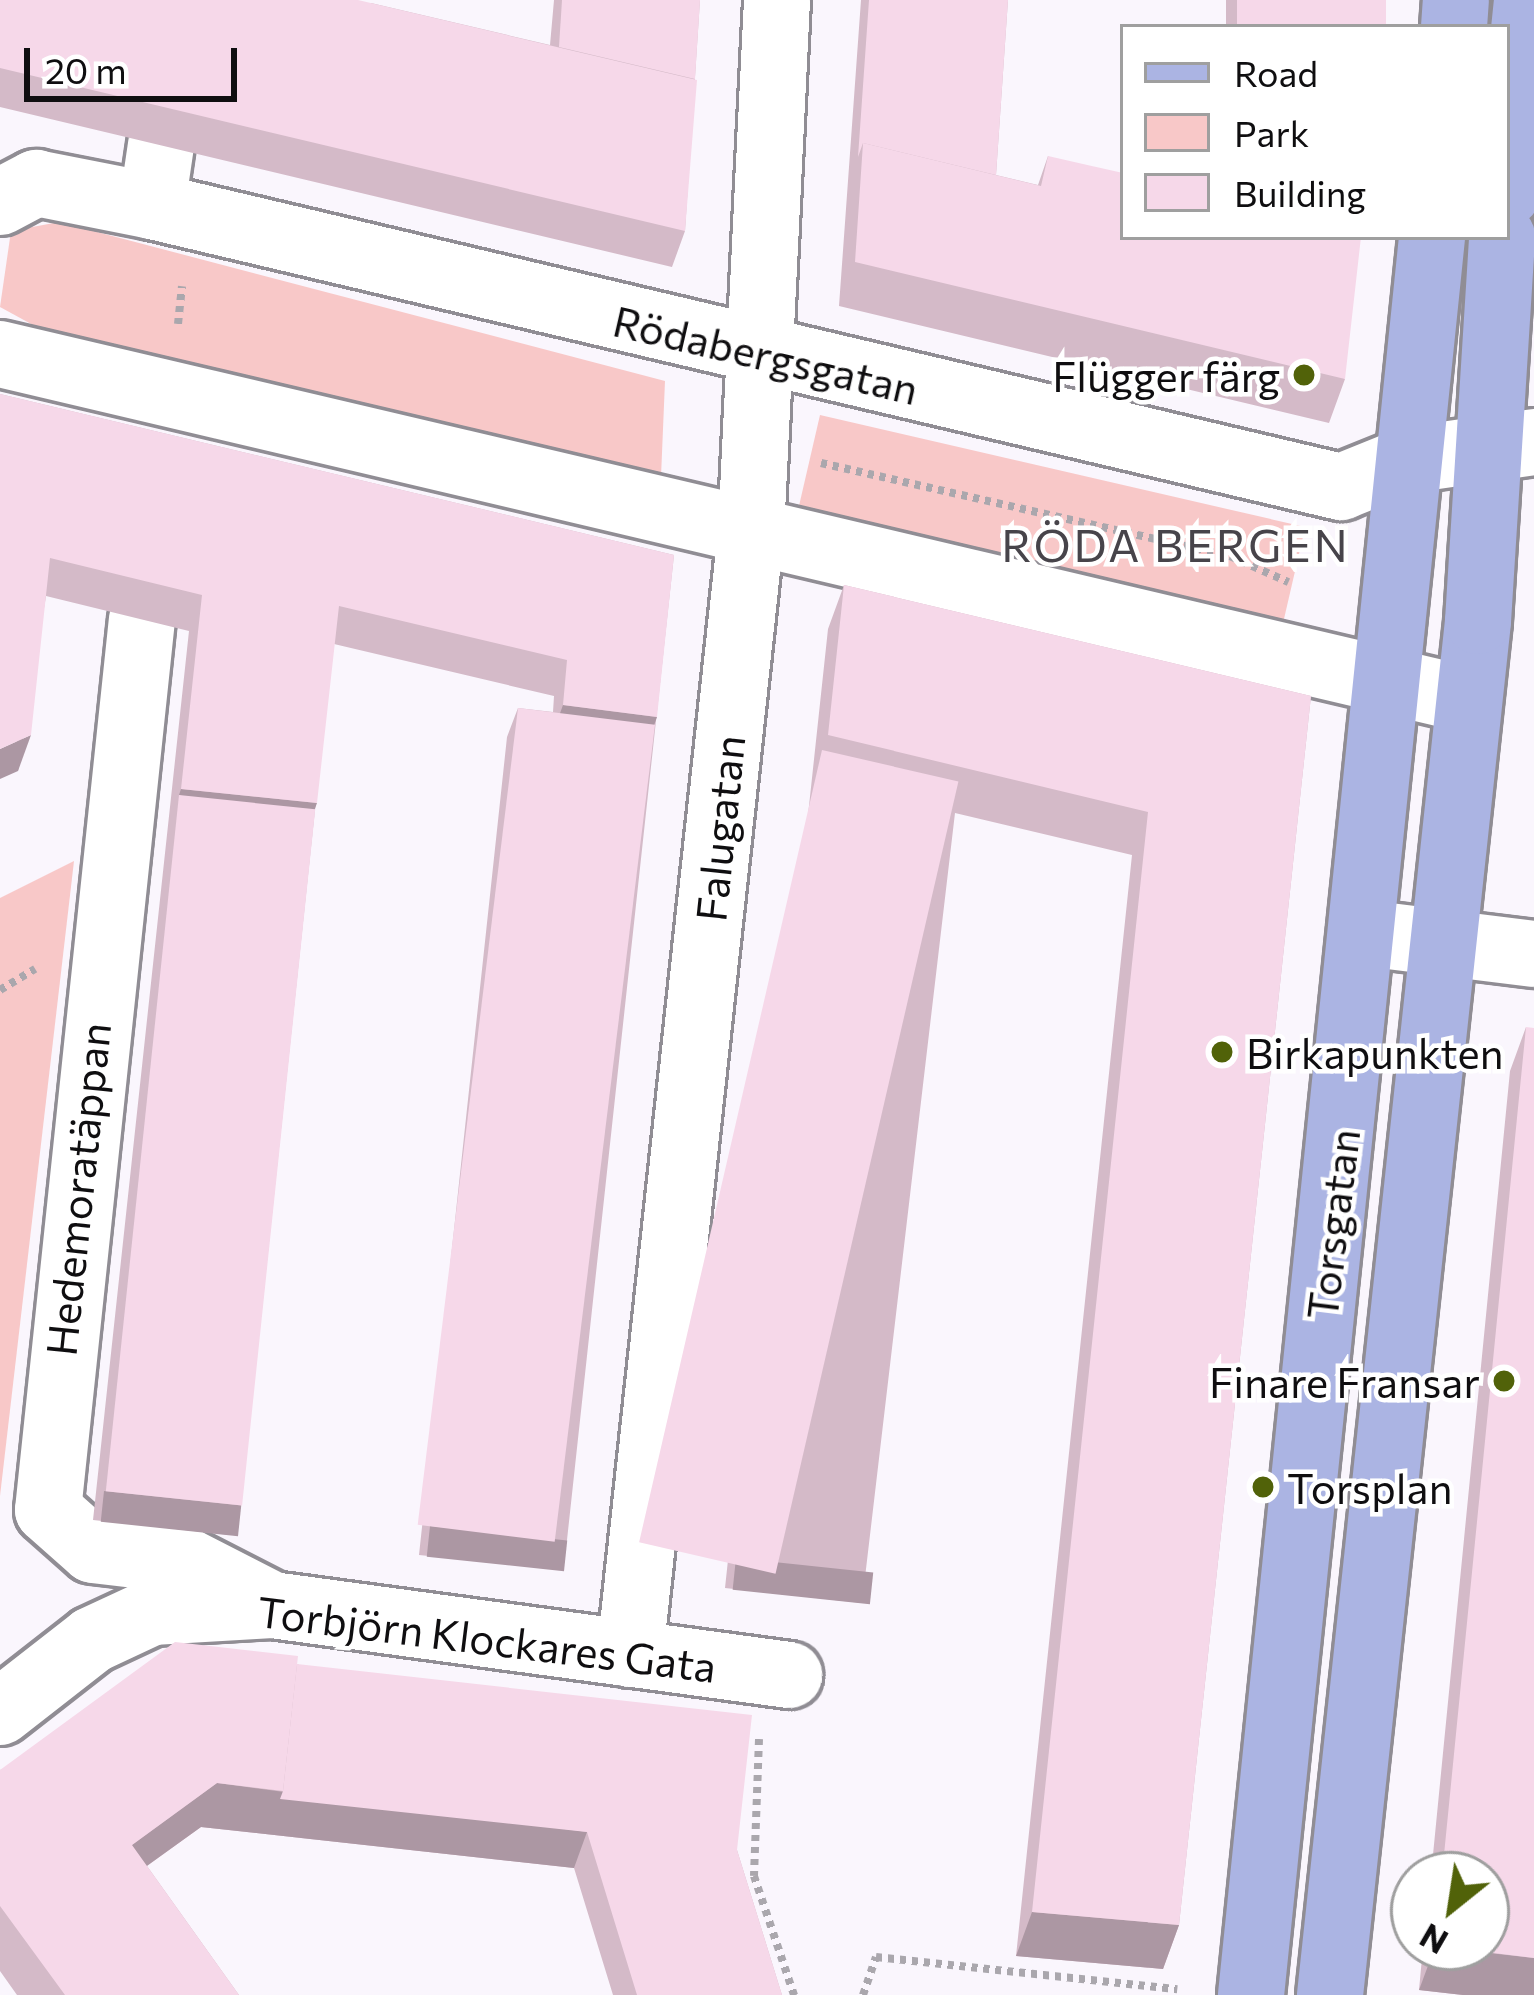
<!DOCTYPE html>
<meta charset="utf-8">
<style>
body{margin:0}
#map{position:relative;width:1534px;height:1995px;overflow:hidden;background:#faf6fd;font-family:Commissioner,sans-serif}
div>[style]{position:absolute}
.green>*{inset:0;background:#f8c8c8;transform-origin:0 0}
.path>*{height:8px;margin-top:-4px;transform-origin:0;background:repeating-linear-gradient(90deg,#aaa7ad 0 6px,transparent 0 12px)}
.roads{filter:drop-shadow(3px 0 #908d94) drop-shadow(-3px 0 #908d94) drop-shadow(0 3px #908d94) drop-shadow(0 -3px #908d94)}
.minor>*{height:66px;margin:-33px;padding:0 33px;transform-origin:33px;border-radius:33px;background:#fff}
.major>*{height:66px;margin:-33px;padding:0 33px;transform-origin:33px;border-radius:33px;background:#abb4e3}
.wall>*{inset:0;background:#d4bac8;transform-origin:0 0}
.shaded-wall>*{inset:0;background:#ac97a3;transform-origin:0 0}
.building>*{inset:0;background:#f6d8e9;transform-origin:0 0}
.dots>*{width:33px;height:33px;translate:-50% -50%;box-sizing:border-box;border:6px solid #fff;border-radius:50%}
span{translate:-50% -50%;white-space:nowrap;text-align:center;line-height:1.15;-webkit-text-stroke:9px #fff;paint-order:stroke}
.street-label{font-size:42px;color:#0f0e10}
.poi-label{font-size:42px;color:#0f0e10}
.right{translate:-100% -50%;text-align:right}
.left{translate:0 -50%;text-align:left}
.neighbourhood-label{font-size:45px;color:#47444a;letter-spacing:3px}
.legend{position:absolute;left:1120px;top:24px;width:390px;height:216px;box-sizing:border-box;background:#fff;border:3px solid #9f9f9f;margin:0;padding:15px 21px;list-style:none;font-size:36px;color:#0f0e10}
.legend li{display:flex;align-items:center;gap:24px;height:60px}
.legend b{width:60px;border:3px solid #9f9f9f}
.north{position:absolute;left:1390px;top:1851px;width:120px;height:120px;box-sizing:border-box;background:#fff;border:3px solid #9f9f9f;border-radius:50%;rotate:210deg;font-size:33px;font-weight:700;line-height:48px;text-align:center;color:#0f0e10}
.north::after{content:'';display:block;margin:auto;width:42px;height:54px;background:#516209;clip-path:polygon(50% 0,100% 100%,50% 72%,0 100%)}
.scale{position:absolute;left:24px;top:48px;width:213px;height:54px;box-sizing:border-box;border:6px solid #0f0e10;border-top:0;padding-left:15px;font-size:36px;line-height:42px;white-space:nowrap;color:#0f0e10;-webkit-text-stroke:9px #fff;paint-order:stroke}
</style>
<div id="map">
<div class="green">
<div style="clip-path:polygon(59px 222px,665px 381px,661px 477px,33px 325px,0 307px,11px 231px)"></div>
<div style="left:820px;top:415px;width:498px;height:95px;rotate:13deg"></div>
<div style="clip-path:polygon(74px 861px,0 1496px,0 898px)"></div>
</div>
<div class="path">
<div style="left:178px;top:324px;width:38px;rotate:-84deg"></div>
<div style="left:821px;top:463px;width:419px;rotate:12.8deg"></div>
<div style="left:1230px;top:556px;width:64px;rotate:24.1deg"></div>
<div style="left:0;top:990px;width:41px;rotate:-31deg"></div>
<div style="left:759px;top:1739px;width:137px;rotate:92.1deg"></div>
<div style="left:754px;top:1876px;width:126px;rotate:71.4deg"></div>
<div style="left:863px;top:1995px;width:40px;rotate:-71.1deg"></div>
<div style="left:876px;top:1957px;width:303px;rotate:6.1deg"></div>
</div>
<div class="roads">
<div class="minor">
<div style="left:0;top:202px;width:41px;rotate:-27.8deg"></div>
<div style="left:36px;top:183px;width:118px;rotate:11.2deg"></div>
<div style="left:152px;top:206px;width:1222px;rotate:13.3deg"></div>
<div style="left:1341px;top:487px;width:72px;rotate:-21.9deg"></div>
<div style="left:1408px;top:460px;width:127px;rotate:-8.1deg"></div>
<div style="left:152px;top:206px;width:62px;rotate:-81.6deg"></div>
<div style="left:0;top:354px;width:1509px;rotate:13.25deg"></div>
<div style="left:142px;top:619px;width:896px;rotate:96.02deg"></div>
<div style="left:48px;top:1510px;width:60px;rotate:41.6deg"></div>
<div style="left:93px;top:1550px;width:94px;rotate:6.7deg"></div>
<div style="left:186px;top:1561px;width:97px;rotate:27.1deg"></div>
<div style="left:1365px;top:933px;width:170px;rotate:7.1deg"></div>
<div style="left:630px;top:1654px;width:1129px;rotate:-83.84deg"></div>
<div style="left:751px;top:532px;width:533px;rotate:-87.2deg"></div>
<div style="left:0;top:1712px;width:117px;rotate:-38deg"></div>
<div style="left:92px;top:1640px;width:66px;rotate:-25deg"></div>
<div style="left:152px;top:1612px;width:120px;rotate:-3.3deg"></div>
<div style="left:272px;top:1605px;width:522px;rotate:7.71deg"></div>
</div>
<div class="major">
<div style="left:1454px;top:27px;width:27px;rotate:-86deg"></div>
<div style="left:1507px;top:194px;width:195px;rotate:-84.1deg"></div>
<div style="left:1251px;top:1995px;width:1767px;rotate:-84.12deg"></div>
<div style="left:1330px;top:1995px;width:1382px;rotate:-83.85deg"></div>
<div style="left:1478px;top:621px;width:385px;rotate:-86.4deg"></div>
</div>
</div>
<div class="wall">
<div style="clip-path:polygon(0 0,371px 3px,550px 45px,554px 0,700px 0,685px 231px,672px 267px,0 107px)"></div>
<div style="clip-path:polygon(861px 0,1008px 0,996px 175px,1038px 185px,1048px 156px,1345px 379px,1329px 423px,839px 306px)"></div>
<div style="left:1226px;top:0;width:160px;height:27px"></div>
<div style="clip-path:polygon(0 394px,674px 555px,567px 1540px,557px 1569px,419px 1555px,507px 737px,518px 708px,553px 712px,554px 696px,334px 644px,315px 810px,241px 1506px,230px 1535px,93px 1520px,189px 631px,46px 596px,18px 771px)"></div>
<div style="clip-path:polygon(844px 585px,1311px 696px,1179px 1925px,1163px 1969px,1016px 1956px,1132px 855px,955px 813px,862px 1603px,725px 1588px,828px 629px)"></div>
<div style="clip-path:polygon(1526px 1027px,1534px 1995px,1463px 1995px,1419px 1990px,1423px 1947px,1486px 1947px,1486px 1875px,1431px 1875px,1510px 1071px)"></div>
<div style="clip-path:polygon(297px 1664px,737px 1850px,782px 1995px,613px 1995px,574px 1868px,201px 1827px,147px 1866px,239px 1995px,17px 1995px,0 1971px,0 1770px)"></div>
</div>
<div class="shaded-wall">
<div style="clip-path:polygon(563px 705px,657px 717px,644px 753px,550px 741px)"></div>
<div style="clip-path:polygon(31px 735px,18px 771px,0 779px,0 749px)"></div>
<div style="clip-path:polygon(181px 789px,317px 803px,304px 839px,179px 795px)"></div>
<div style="left:104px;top:1491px;width:138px;height:31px;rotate:6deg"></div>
<div style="left:430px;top:1526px;width:138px;height:31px;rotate:6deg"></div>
<div style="left:736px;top:1558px;width:138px;height:32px;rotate:6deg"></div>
<div style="clip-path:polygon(217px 1783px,587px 1832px,574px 1868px,201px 1827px,116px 1888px,132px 1845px)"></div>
<div style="clip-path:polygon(1032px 1912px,1179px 1925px,1163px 1969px,1016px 1956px)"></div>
<div style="clip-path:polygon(1435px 1947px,1534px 1958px,1534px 1995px,1463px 1995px,1419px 1990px)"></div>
</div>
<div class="building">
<div style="clip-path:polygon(0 0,358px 0,697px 80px,685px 231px,0 68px)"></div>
<div style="clip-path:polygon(562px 0,700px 0,695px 79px,559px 47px)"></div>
<div style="clip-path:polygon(869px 0,1008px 0,996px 175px,863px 143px,858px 157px)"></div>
<div style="left:1237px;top:0;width:149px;height:27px"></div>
<div style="clip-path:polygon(863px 143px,1041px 186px,1048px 156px,1123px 173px,1123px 237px,1361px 237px,1345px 379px,855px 262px)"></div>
<div style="clip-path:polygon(0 394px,674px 555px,657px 717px,563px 705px,567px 660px,339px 606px,317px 803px,181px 789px,202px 595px,50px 558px,31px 735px,0 749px)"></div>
<div style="clip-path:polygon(844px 585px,1311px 696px,1179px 1925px,1032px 1912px,1148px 812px,828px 735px)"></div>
<div style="left:518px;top:708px;width:138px;height:823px;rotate:7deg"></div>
<div style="left:822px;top:750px;width:140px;height:813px;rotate:13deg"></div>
<div style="left:179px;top:795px;width:137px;height:700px;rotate:6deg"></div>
<div style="clip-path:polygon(1526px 1027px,1534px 1028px,1534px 1958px,1445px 1947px,1486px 1947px,1486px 1875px,1442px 1875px)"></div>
<div style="clip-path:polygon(175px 1642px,298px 1656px,283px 1791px,217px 1783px,132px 1845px,239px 1995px,65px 1995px,0 1906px,0 1770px)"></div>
<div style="clip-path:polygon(297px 1664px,752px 1715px,737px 1850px,782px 1995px,637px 1995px,587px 1832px,280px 1799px,283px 1791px)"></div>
</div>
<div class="dots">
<div style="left:1304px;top:375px;background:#516209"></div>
<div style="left:1222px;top:1052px;background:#516209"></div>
<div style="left:1504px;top:1381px;background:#516209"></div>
<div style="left:1263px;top:1487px;background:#516209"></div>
</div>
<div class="street-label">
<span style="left:766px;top:354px;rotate:13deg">Rödabergsgatan</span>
<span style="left:719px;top:828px;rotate:-84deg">Falugatan</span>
<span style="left:77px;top:1189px;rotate:-84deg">Hedemoratäppan</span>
<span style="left:1332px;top:1224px;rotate:-83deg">Torsgatan</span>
<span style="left:487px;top:1638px;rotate:7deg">Torbjörn Klockares Gata</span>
</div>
<div class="poi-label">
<span class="right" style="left:1280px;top:375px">Flügger färg</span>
<span class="left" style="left:1246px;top:1052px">Birkapunkten</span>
<span class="right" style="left:1480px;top:1381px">Finare Fransar</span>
<span class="left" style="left:1287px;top:1487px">Torsplan</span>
</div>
<div class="neighbourhood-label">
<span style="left:1176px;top:544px">RÖDA BERGEN</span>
</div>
<ul class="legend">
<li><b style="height:15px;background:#abb4e3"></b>Road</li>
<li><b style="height:33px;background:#f8c8c8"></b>Park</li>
<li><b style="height:33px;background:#f6d8e9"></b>Building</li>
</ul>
<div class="north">N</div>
<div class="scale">20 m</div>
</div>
